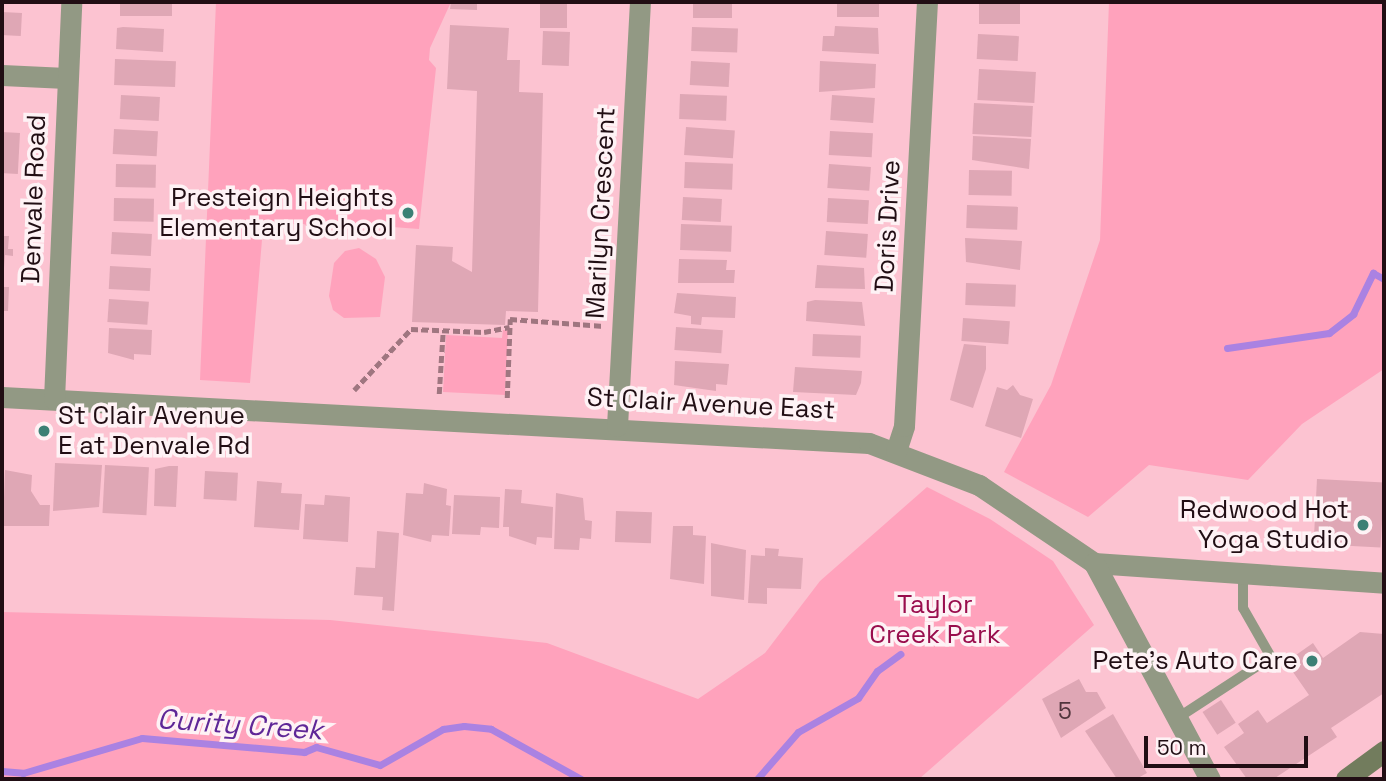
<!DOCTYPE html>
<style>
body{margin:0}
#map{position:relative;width:1386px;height:781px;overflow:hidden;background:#fcc3d1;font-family:"Space Grotesk",sans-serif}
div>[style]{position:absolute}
.green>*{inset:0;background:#ffa2bc}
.stream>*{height:7px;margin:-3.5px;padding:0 3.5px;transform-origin:3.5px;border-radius:3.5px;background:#aa82e2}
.building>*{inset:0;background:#dfa7b5;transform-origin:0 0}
.path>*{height:4.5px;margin-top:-2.25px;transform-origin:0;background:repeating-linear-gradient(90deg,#9f7680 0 7px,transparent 0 10.5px)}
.lane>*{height:10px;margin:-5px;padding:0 5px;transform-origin:5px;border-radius:5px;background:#929984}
.street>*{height:21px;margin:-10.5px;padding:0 10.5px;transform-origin:10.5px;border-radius:10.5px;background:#929984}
.secondary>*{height:21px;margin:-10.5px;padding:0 10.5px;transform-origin:10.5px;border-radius:10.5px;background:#727c5d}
.dots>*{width:19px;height:19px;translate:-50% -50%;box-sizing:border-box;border:4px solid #fef2f5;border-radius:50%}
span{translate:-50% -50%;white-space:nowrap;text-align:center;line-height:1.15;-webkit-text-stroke:7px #fef2f5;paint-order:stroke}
.number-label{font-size:23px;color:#50343c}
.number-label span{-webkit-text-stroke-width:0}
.poi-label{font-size:26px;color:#210e14}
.right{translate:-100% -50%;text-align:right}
.left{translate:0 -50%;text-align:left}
.street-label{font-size:26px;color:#210e14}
.park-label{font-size:26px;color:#990d4d}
.water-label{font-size:28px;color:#5f2797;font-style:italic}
.frame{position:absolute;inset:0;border:4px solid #210e14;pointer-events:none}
.scale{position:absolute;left:1144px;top:736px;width:164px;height:32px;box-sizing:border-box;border:4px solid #210e14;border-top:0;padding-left:9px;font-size:21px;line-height:24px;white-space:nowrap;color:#210e14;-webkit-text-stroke:5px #fef2f5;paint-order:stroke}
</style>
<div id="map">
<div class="green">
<div style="clip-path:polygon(216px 2px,451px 2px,430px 48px,429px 60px,436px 68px,419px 229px,339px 223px,320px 229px,300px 223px,263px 228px,250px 383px,200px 380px)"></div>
<div style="clip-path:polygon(1109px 2px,1384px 2px,1384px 369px,1302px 424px,1248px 480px,1149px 465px,1088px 517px,1004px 472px,1051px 385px,1100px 240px)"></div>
<div style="clip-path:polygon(359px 248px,376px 259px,385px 277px,380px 317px,344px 318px,333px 310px,329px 296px,334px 263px,345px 251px)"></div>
<div style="clip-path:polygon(503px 330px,508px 330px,505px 395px,443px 392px,446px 335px,502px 338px)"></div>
<div style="clip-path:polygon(927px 487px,990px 519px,1053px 561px,1094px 625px,919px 779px,2px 779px,2px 612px,330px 620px,547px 643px,698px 699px,765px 653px,820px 581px)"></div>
</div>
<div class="stream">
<div style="left:1227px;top:348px;width:103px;rotate:-8.4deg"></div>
<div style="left:1329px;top:333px;width:31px;rotate:-38deg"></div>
<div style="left:1353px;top:314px;width:46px;rotate:-64deg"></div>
<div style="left:1373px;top:273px;width:13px;rotate:29deg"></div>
<div style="left:2px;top:771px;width:21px;rotate:5deg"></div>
<div style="left:23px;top:773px;width:124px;rotate:-16.4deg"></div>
<div style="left:142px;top:738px;width:163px;rotate:4.9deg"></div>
<div style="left:304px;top:752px;width:13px;rotate:-23deg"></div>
<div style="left:316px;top:747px;width:66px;rotate:15.7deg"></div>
<div style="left:380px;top:765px;width:73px;rotate:-29.7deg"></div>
<div style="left:443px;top:729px;width:21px;rotate:-8deg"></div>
<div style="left:464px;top:726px;width:27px;rotate:6deg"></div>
<div style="left:491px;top:729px;width:103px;rotate:29.1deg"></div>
<div style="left:757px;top:779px;width:62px;rotate:-48.9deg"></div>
<div style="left:798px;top:732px;width:69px;rotate:-29.5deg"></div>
<div style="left:858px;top:698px;width:33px;rotate:-55deg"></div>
<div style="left:877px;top:671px;width:29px;rotate:-36deg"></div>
</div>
<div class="building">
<div style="left:120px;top:2px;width:52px;height:14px"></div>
<div style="clip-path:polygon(451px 2px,477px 2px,477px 10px,450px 9px)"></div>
<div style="left:540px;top:2px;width:27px;height:26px"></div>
<div style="left:693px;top:2px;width:39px;height:16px"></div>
<div style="left:837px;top:2px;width:42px;height:15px"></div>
<div style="left:979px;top:2px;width:41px;height:22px"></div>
<div style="left:2px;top:12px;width:20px;height:23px;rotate:3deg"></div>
<div style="clip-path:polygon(450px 25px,509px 28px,507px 60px,520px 60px,519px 92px,543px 93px,538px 312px,506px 311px,505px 325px,412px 322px,416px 245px,453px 247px,452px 261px,472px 272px,477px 91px,447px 89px)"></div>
<div style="clip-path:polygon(835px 26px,878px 28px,879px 54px,822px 51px,823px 36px,834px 36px)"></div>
<div style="clip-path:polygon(123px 27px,164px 29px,163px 52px,116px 49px,117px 28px)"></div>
<div style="left:692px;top:27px;width:46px;height:24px;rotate:2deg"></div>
<div style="left:543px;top:31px;width:27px;height:34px;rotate:2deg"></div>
<div style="left:978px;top:34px;width:41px;height:25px;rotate:3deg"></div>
<div style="left:115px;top:59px;width:61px;height:26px;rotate:2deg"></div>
<div style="left:691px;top:61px;width:39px;height:24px;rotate:3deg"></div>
<div style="clip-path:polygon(820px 61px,876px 64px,875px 88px,819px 92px)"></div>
<div style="left:979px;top:69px;width:57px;height:31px;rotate:3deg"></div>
<div style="left:680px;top:94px;width:47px;height:25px;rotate:2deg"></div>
<div style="left:121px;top:95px;width:39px;height:24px;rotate:3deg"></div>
<div style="left:832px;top:95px;width:43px;height:25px;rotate:4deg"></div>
<div style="left:974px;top:103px;width:59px;height:31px;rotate:3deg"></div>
<div style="left:686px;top:127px;width:49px;height:28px;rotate:4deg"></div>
<div style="left:114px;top:129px;width:44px;height:25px;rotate:3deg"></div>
<div style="left:830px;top:131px;width:43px;height:24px;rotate:3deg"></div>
<div style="left:2px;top:132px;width:18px;height:41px;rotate:3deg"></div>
<div style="clip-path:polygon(973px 136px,1031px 139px,1029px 169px,972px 160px)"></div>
<div style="left:685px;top:162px;width:48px;height:26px;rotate:2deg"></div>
<div style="left:116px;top:164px;width:40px;height:23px;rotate:1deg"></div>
<div style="left:829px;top:164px;width:42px;height:24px;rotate:4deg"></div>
<div style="left:969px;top:170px;width:43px;height:25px;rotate:1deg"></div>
<div style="left:683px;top:197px;width:39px;height:23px;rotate:3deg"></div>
<div style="left:114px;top:198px;width:40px;height:23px;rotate:1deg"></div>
<div style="left:828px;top:198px;width:41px;height:24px;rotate:3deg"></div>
<div style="left:967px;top:205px;width:51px;height:23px;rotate:2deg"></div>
<div style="left:681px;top:224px;width:51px;height:26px;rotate:2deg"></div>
<div style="left:826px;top:231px;width:42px;height:24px;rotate:4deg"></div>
<div style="left:112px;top:232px;width:40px;height:22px;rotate:3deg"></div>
<div style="clip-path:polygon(2px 236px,9px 236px,8px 249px,13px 249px,13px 256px,5px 255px,4px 268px)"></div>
<div style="clip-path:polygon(965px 238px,1022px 241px,1020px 270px,966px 262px)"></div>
<div style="clip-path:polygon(679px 259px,727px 260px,726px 270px,735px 270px,734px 283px,678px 283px)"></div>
<div style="clip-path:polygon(817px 265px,864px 268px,865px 289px,815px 288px)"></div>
<div style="left:110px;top:266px;width:41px;height:23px;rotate:3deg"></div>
<div style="left:966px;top:283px;width:50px;height:22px;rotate:2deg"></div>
<div style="clip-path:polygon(2px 287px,9px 287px,8px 311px,2px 311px)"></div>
<div style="clip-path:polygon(677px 293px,736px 297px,735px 318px,702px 317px,701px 325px,691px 324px,691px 316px,674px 313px)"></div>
<div style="left:109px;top:299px;width:40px;height:23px;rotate:4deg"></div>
<div style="clip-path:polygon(815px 300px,862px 302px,865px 326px,806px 321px,807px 302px)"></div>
<div style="left:963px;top:318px;width:47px;height:23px;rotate:4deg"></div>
<div style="left:676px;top:327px;width:47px;height:23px;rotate:4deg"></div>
<div style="clip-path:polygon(109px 328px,152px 330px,151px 355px,134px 354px,134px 360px,108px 353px)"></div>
<div style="left:813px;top:334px;width:48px;height:22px;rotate:2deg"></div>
<div style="clip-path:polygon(964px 344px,986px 346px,986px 369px,973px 408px,950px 400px)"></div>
<div style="clip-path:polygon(675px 361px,729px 364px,727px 385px,716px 384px,716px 391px,674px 385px)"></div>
<div style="clip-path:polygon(795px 367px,862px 371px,861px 383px,856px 395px,793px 392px)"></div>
<div style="clip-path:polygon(1013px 385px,1020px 395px,1033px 399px,1021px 438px,985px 426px,997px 387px,1007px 390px)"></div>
<div style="clip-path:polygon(55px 463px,102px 465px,99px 507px,53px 511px)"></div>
<div style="left:105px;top:465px;width:44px;height:48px;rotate:3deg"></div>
<div style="clip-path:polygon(169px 466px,178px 466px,176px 507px,154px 506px,155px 469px)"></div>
<div style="clip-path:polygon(5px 470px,32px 475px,31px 491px,40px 505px,50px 505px,49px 526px,3px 526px)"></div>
<div style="left:205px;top:471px;width:33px;height:28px;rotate:3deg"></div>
<div style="left:1317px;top:479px;width:67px;height:65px;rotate:3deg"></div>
<div style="clip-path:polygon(257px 481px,282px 483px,281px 493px,302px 494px,299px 530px,254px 527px)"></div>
<div style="clip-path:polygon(424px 483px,447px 489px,446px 505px,451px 506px,449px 536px,432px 535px,431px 542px,403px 535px,406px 493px,423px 494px)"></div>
<div style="clip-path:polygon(505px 489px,522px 490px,521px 503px,553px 507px,552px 538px,537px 537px,536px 545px,509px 536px,509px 527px,503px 527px)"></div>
<div style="clip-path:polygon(556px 493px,583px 498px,585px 520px,592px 521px,591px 539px,580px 538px,579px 550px,554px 549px)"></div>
<div style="clip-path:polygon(325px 495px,350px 497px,348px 542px,303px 539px,305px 504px,324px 505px)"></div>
<div style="clip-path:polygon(454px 495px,500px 497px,499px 528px,481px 527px,480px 535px,452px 534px)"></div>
<div style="left:616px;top:511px;width:36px;height:31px;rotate:2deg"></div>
<div style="clip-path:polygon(673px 526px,693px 526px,693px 535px,706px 536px,704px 584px,670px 579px)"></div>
<div style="clip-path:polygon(377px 531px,399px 533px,394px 611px,382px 610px,383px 597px,354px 595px,356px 567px,375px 568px)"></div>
<div style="clip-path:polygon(711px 543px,746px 550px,744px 600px,711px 596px)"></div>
<div style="clip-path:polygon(765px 548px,779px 549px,778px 556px,803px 558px,801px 589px,767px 588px,767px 604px,748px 603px,751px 555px,765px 556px)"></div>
<div style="clip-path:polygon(1360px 632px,1384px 634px,1384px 693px,1331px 728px,1337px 737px,1275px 778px,1247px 779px,1224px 747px,1244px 733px,1238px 724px,1258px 710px,1267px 723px,1309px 695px,1286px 662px,1313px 643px,1323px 658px)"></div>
<div style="clip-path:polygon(1079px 679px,1086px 692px,1097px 692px,1106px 708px,1061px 738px,1042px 699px)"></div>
<div style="left:1221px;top:700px;width:27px;height:22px;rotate:57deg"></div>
<div style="clip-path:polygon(1113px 714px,1147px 773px,1136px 779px,1117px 779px,1085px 731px)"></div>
</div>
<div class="path">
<div style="left:354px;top:390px;width:83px;rotate:-46.9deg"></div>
<div style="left:411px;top:329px;width:73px;rotate:2.4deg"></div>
<div style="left:484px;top:332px;width:26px;rotate:-11deg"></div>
<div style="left:439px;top:394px;width:63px;rotate:-86.4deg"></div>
<div style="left:507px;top:398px;width:79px;rotate:-87.8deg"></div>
<div style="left:510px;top:319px;width:94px;rotate:4.3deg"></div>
</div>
<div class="lane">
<div style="left:1176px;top:719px;width:113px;rotate:-33.1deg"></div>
<div style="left:1271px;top:657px;width:56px;rotate:-119.7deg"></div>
<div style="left:1243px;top:608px;width:33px;rotate:-90deg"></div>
</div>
<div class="street">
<div style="left:2px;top:75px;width:64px;rotate:2.7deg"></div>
<div style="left:2px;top:397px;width:868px;rotate:3.04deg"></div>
<div style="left:869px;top:443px;width:118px;rotate:20.9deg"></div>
<div style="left:979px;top:485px;width:139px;rotate:34.1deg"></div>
<div style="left:1094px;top:563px;width:291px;rotate:3.9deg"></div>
<div style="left:54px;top:399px;width:397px;rotate:-87.5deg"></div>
<div style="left:617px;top:426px;width:425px;rotate:-86.9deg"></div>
<div style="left:896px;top:451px;width:26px;rotate:-72deg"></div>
<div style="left:904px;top:426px;width:425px;rotate:-86.9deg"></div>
<div style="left:1094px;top:563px;width:245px;rotate:61.8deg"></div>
</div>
<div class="secondary">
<div style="left:1346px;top:779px;width:47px;rotate:-36.4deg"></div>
</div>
<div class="dots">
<div style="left:408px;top:213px;background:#3b8075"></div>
<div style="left:44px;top:431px;background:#3b8075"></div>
<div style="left:1363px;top:525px;background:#3b8075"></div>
<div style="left:1312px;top:661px;background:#3b8075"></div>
</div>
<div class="number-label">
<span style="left:1065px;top:711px">5</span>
</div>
<div class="poi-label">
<span class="right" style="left:394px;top:213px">Presteign Heights<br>Elementary School</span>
<span class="left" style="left:58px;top:431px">St Clair Avenue<br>E at Denvale Rd</span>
<span class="right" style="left:1349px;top:525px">Redwood Hot<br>Yoga Studio</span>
<span class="right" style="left:1298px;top:661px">Pete's Auto Care</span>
</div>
<div class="street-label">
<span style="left:34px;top:199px;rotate:-88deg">Denvale Road</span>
<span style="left:601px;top:213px;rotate:-87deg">Marilyn Crescent</span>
<span style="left:888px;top:226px;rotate:-87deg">Doris Drive</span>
<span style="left:711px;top:404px;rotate:3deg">St Clair Avenue East</span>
</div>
<div class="park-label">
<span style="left:935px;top:620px">Taylor<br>Creek Park</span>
</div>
<div class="water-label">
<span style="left:240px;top:724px;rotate:4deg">Curity Creek</span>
</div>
<div class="frame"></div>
<div class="scale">50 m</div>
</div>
